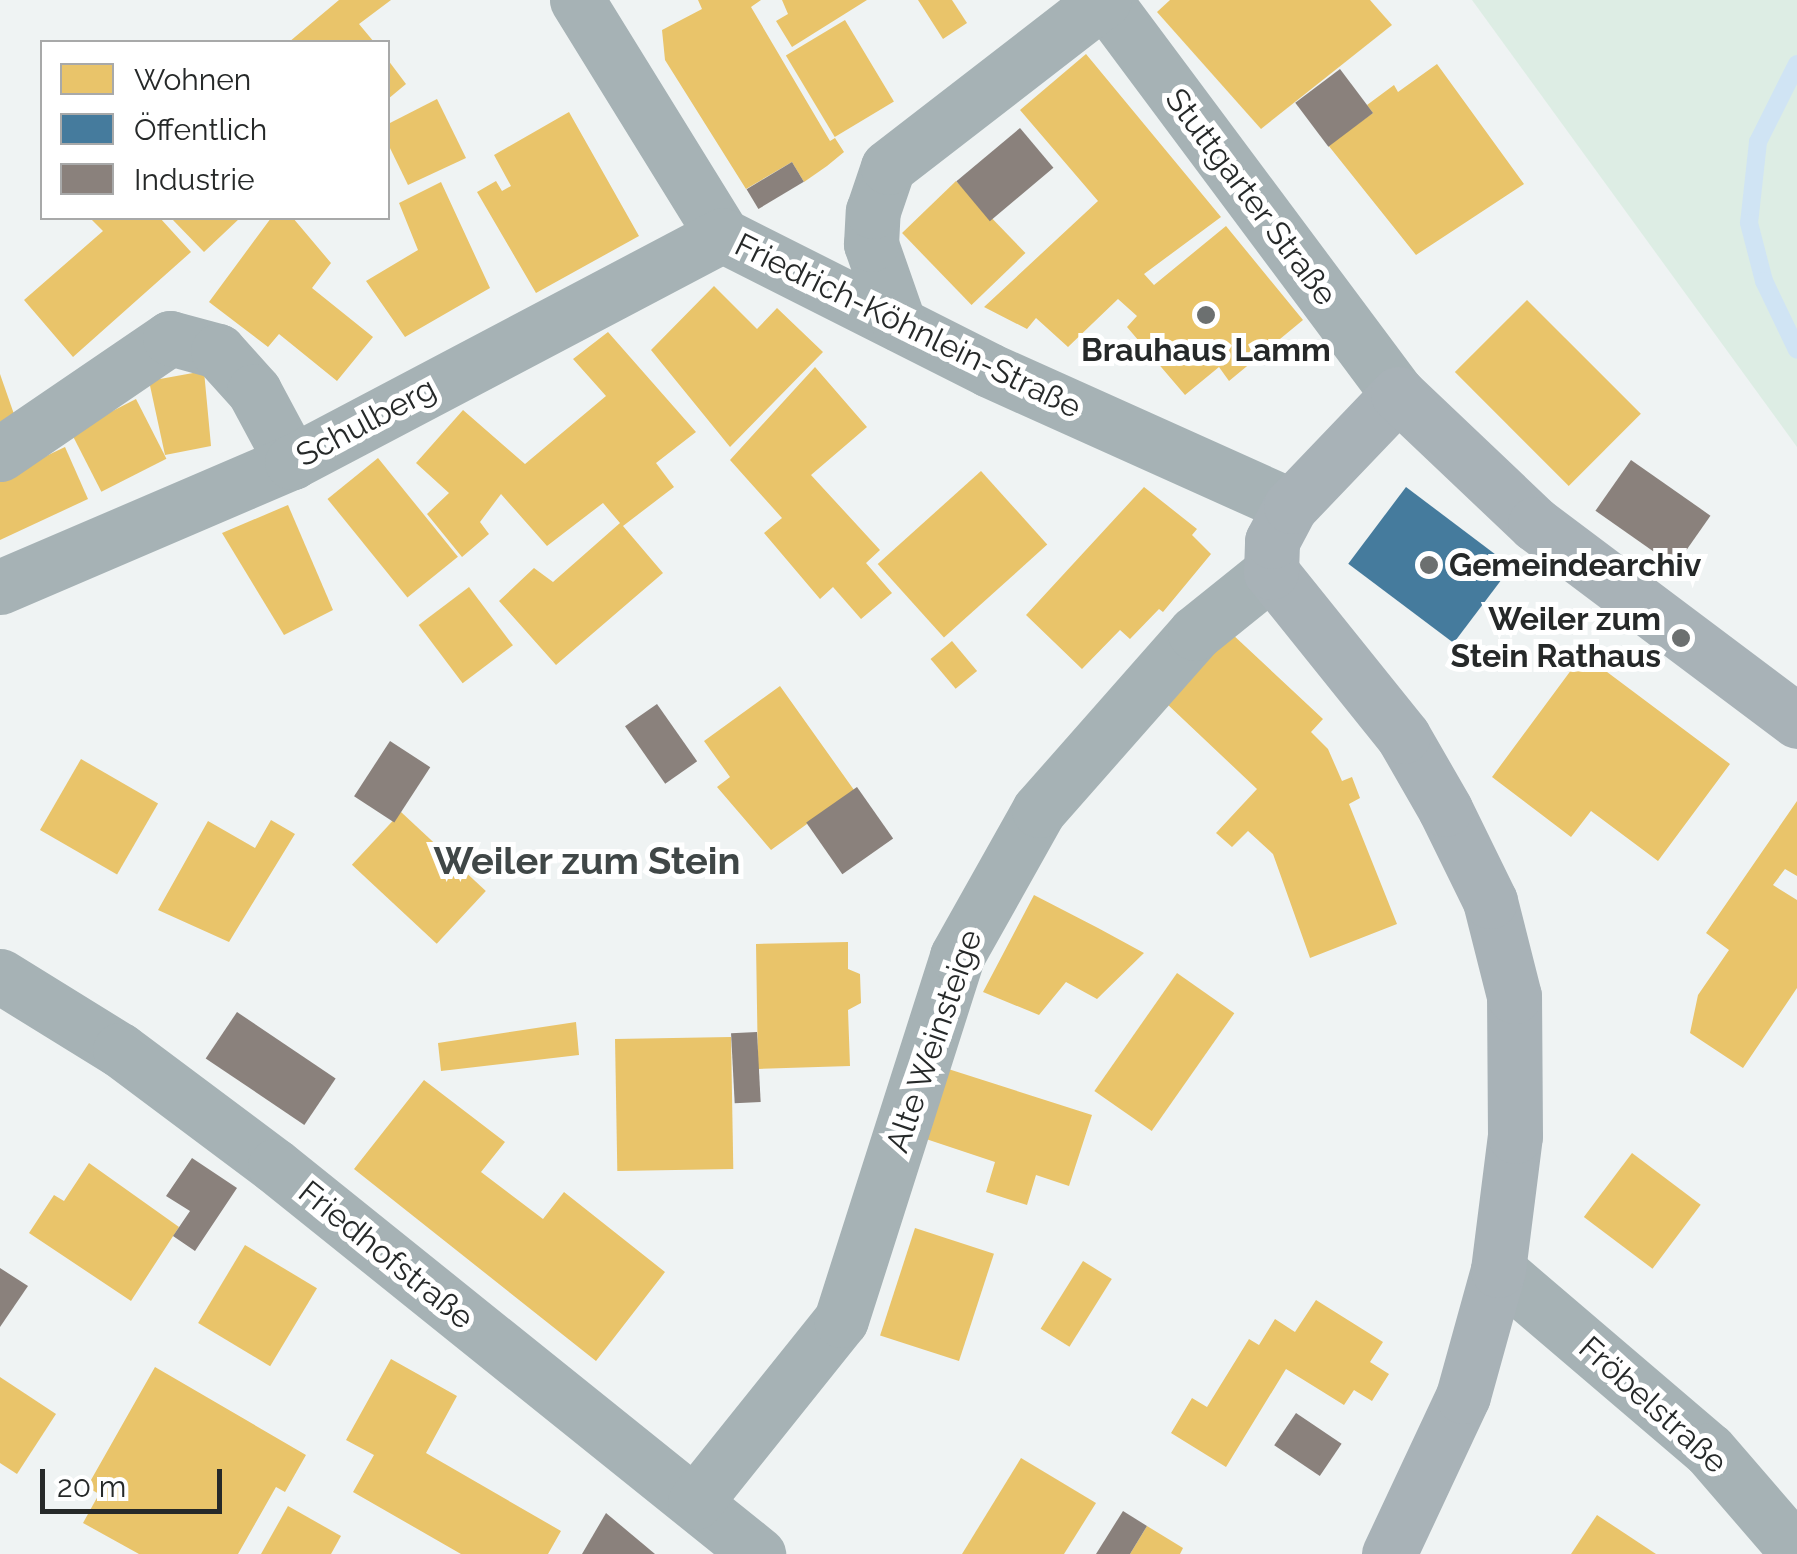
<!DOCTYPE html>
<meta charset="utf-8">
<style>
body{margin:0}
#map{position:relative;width:1797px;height:1554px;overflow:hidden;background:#eff3f3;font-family:Raleway,sans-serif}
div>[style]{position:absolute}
.green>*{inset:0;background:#ddede4}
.homes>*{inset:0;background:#e9c46a;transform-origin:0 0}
.public>*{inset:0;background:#457b9d;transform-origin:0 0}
.industry>*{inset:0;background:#8a817c;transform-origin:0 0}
.stream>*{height:18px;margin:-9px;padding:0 9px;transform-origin:9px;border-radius:9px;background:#d0e4f4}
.minor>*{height:55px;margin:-27.5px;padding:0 27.5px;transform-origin:27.5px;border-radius:27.5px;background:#a6b2b5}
.major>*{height:55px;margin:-27.5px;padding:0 27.5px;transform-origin:27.5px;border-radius:27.5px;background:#a8b2b7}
.dots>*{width:28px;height:28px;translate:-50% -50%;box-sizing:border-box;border:5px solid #fff;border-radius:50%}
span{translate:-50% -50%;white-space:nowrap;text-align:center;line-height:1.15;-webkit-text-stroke:10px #fff;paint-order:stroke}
.street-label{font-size:32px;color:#262929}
.poi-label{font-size:32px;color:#262929;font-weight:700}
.left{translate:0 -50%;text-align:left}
.right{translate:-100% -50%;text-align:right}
.quarter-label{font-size:38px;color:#404747;font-weight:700}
.legend{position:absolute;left:40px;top:40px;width:350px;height:180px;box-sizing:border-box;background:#fff;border:2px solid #a8a9a9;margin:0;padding:12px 18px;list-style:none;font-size:30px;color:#262929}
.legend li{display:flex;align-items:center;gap:20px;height:50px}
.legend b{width:50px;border:2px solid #a8a9a9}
.scale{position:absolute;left:40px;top:1469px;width:182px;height:45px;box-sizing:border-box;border:5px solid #262929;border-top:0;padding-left:12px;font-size:30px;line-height:35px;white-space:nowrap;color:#262929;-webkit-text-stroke:8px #fff;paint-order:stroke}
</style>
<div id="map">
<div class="green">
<div style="clip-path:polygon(1472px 0,1797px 0,1797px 447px)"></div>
</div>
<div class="homes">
<div style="clip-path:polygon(339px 0,391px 0,359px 24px,374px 42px,289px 42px)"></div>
<div style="clip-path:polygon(698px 0,761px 0,751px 7px,830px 141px,835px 138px,844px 152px,827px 166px,804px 182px,792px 162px,746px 189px,665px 60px,662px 30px,702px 9px)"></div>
<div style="clip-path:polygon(782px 0,867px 0,792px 47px,776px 21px,788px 14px)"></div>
<div style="clip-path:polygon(918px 0,952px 0,967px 23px,943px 39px)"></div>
<div style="clip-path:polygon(1170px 0,1370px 0,1392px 25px,1261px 129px,1157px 12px)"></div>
<div style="left:845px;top:20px;width:95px;height:69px;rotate:59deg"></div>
<div style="clip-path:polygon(1086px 54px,1221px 217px,1144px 274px,1154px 285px,1226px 226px,1303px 320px,1229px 381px,1219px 367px,1185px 395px,1127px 327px,1137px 316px,1118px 299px,1068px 347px,1036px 318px,1027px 329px,984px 307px,1098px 201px,1020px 110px)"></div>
<div style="clip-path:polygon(388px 60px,406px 84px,388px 99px)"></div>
<div style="clip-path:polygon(1437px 64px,1524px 184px,1416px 255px,1328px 145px,1373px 113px,1367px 105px,1394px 85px,1398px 92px)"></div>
<div style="clip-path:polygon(437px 99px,466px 158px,408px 185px,388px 144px,388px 124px)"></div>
<div style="clip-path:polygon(569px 112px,639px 236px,536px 293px,477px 192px,496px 181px,502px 191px,511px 186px,494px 155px)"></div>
<div style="left:956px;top:181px;width:100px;height:75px;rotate:46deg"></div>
<div style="clip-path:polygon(441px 182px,490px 288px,405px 337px,366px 281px,418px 250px,399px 203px)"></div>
<div style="clip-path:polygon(90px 218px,160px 218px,191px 252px,73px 357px,24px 300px,103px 231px)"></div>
<div style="clip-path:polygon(171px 218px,240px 218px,204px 252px)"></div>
<div style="clip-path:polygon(271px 218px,293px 218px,331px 263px,312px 288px,373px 337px,337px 381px,279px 334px,268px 347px,209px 302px)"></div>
<div style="clip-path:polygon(714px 286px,757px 329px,777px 308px,823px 352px,730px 447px,651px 350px)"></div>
<div style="left:1527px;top:300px;width:161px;height:102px;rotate:45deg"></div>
<div style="clip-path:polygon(608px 332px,696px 432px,656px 463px,674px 487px,623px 526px,663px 573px,556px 665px,499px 601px,534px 568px,553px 582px,620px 523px,603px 503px,547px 546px,501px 494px,480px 522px,489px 534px,462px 557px,427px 514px,449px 493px,416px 463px,463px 410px,525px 464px,606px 396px,573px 359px)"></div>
<div style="clip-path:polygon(815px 367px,867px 427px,811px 475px,880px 550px,866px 563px,892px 593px,861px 619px,833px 587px,820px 599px,764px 533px,782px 518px,730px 460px)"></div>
<div style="clip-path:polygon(204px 371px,211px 446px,165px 455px,149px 381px)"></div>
<div style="clip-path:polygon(0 374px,15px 417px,0 422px)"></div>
<div style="left:136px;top:399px;width:67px;height:73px;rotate:63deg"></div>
<div style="clip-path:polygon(65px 447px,88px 499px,0 540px,0 478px)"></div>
<div style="left:378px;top:458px;width:127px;height:65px;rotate:51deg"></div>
<div style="left:981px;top:471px;width:99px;height:139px;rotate:48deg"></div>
<div style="clip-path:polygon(1144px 487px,1197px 529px,1192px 535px,1211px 554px,1163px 612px,1159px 609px,1130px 639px,1120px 630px,1082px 669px,1026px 615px)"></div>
<div style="clip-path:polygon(288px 505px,333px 610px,284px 635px,222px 533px)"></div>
<div style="left:469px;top:587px;width:73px;height:63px;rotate:53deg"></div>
<div style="clip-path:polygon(1231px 633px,1323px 719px,1311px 732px,1328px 749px,1342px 781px,1352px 777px,1360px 798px,1349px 804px,1397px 924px,1310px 958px,1273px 854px,1248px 831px,1232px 847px,1216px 833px,1257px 789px,1166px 703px)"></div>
<div style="left:952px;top:641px;width:39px;height:28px;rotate:50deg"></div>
<div style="clip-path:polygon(1583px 654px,1730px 764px,1658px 861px,1591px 811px,1571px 837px,1492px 777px)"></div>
<div style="clip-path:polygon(780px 686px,854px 790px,771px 850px,717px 787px,730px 777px,704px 741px)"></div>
<div style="left:81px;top:759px;width:89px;height:82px;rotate:30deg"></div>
<div style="clip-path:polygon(1797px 801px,1797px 876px,1785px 869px,1773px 885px,1797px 900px,1797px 988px,1743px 1068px,1690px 1033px,1698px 995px,1729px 950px,1706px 933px)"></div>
<div style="left:401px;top:812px;width:116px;height:72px;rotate:43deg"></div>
<div style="clip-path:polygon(271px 820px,295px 834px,229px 942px,158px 910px,208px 821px,255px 848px)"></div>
<div style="clip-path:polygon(1034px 895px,1098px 928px,1144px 953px,1097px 999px,1066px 982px,1039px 1015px,983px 992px)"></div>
<div style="clip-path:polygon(848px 942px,848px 969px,860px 974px,861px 1003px,848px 1010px,850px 1066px,758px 1069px,756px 944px)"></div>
<div style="left:1177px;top:973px;width:70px;height:144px;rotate:35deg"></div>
<div style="clip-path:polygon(576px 1022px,579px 1055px,441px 1071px,438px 1043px)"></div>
<div style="left:731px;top:1037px;width:132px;height:116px;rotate:89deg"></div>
<div style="clip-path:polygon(942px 1067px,1092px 1115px,1069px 1186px,1036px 1175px,1027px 1205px,986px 1192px,995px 1162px,920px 1137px)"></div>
<div style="clip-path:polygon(424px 1080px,505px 1142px,481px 1172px,543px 1219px,564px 1192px,665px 1272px,596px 1361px,354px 1169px)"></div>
<div style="left:1632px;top:1153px;width:86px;height:80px;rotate:37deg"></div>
<div style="clip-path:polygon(89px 1163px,179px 1227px,131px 1301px,29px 1233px,54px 1195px,64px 1201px)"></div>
<div style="left:915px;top:1228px;width:83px;height:113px;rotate:18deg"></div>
<div style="left:245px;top:1245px;width:84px;height:91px;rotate:31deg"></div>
<div style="left:1083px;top:1261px;width:34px;height:80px;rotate:32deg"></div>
<div style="clip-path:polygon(1316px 1300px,1383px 1342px,1370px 1362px,1389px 1374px,1372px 1401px,1354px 1390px,1344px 1405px,1286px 1369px,1226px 1467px,1171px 1433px,1192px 1398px,1207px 1407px,1249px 1339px,1259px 1345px,1275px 1319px,1295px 1332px)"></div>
<div style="clip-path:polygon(391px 1359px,457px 1396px,426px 1453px,561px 1531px,548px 1554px,461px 1554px,353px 1492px,374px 1455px,346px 1440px)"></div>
<div style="clip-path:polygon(155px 1367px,306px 1455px,285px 1492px,276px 1487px,238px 1554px,139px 1554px,83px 1523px,99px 1494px,87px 1487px)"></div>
<div style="clip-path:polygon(0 1377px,56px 1414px,17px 1474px,0 1463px)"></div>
<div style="clip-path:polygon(1021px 1458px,1096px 1503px,1064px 1554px,962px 1554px)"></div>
<div style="clip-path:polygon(288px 1506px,341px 1536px,331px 1554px,261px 1554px)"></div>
<div style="clip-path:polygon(1597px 1515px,1656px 1554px,1571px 1554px)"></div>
<div style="clip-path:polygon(1147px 1526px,1183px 1548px,1180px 1554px,1130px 1554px)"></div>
</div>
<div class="public">
<div style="left:1406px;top:487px;width:132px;height:96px;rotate:37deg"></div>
</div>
<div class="industry">
<div style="left:1340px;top:69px;width:55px;height:56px;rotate:53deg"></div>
<div style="left:1020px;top:128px;width:52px;height:83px;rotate:50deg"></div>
<div style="left:792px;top:162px;width:23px;height:53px;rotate:59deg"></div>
<div style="left:1631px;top:460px;width:97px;height:62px;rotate:35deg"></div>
<div style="left:657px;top:704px;width:70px;height:39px;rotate:55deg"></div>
<div style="left:390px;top:741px;width:48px;height:66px;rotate:33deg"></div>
<div style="left:857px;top:787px;width:63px;height:62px;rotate:55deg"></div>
<div style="left:237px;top:1012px;width:119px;height:56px;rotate:34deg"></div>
<div style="left:757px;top:1032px;width:70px;height:26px;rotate:87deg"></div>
<div style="clip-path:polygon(192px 1158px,237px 1188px,195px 1251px,173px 1236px,190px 1211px,166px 1196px)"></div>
<div style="clip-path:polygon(0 1268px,28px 1286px,0 1327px)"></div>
<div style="left:1296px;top:1413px;width:55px;height:39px;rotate:34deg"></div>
<div style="clip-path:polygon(1123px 1511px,1147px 1526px,1130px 1554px,1096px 1554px)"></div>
<div style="clip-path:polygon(606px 1513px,655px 1554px,582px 1554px)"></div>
</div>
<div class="stream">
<div style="left:1797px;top:64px;width:87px;rotate:116.6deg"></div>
<div style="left:1758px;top:142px;width:81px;rotate:96.3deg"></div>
<div style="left:1749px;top:223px;width:60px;rotate:75.5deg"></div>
<div style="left:1764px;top:281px;width:76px;rotate:64.4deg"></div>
</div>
<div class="minor">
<div style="left:577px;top:0;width:276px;rotate:58.3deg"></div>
<div style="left:722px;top:235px;width:299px;rotate:26.8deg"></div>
<div style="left:989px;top:370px;width:331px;rotate:24.2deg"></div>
<div style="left:1104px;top:0;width:492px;rotate:53.3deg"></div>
<div style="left:899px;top:324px;width:85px;rotate:-109.3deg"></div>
<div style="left:871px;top:244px;width:33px;rotate:-87deg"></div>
<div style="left:873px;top:211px;width:46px;rotate:-71.2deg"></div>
<div style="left:888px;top:167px;width:273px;rotate:-37.7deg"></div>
<div style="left:0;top:454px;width:206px;rotate:-34.3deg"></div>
<div style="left:170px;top:338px;width:50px;rotate:15.2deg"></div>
<div style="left:218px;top:351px;width:54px;rotate:48deg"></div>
<div style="left:254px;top:391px;width:81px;rotate:61.8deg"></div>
<div style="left:0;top:587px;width:318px;rotate:-23.2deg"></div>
<div style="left:292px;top:462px;width:486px;rotate:-27.8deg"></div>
<div style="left:0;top:976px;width:141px;rotate:31.7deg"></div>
<div style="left:120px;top:1050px;width:194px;rotate:36.8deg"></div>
<div style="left:275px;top:1166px;width:620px;rotate:38.78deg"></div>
<div style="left:1498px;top:1270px;width:277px;rotate:40.5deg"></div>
<div style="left:1709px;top:1450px;width:135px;rotate:49.2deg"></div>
<div style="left:695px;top:1502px;width:233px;rotate:-51.3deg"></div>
<div style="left:841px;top:1320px;width:382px;rotate:-72.3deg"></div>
<div style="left:957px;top:956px;width:167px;rotate:-60.7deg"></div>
<div style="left:1039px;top:810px;width:236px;rotate:-48.6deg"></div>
<div style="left:1195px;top:633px;width:97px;rotate:-38.8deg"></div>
</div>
<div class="major">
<div style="left:1389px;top:1554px;width:174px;rotate:-64.9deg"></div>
<div style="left:1463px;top:1396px;width:131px;rotate:-74.5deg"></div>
<div style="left:1498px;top:1270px;width:135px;rotate:-82.8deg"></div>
<div style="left:1515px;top:1136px;width:140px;rotate:-90.4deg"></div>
<div style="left:1514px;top:996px;width:98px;rotate:-104.2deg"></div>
<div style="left:1490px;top:901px;width:102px;rotate:-116.1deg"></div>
<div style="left:1445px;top:809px;width:84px;rotate:-119.9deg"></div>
<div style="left:1403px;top:736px;width:211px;rotate:-128.8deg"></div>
<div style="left:1271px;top:572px;width:31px;rotate:-88deg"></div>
<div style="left:1272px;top:541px;width:40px;rotate:-62deg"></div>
<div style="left:1291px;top:506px;width:155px;rotate:-46.3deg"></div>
<div style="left:1398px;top:394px;width:189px;rotate:43.5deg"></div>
<div style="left:1535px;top:524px;width:328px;rotate:36.9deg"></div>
</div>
<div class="dots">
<div style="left:1206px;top:315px;background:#6c7070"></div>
<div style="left:1429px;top:565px;background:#6c7070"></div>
<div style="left:1681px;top:638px;background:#6c7070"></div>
</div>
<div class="street-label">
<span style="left:1251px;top:197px;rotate:53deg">Stuttgarter Straße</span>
<span style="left:908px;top:326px;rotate:26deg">Friedrich-Köhnlein-Straße</span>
<span style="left:366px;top:422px;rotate:-28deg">Schulberg</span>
<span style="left:934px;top:1041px;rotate:-71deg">Alte Weinsteige</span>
<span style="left:386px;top:1255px;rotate:39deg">Friedhofstraße</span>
<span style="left:1653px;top:1405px;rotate:42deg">Fröbelstraße</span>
</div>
<div class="poi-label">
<span style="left:1206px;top:350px">Brauhaus Lamm</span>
<span class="left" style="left:1449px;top:565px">Gemeindearchiv</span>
<span class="right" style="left:1661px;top:638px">Weiler zum<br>Stein Rathaus</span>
</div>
<div class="quarter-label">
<span style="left:587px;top:861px">Weiler zum Stein</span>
</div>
<ul class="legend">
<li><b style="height:28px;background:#e9c46a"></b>Wohnen</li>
<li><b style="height:28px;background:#457b9d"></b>Öffentlich</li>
<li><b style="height:28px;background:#8a817c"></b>Industrie</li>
</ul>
<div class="scale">20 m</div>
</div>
